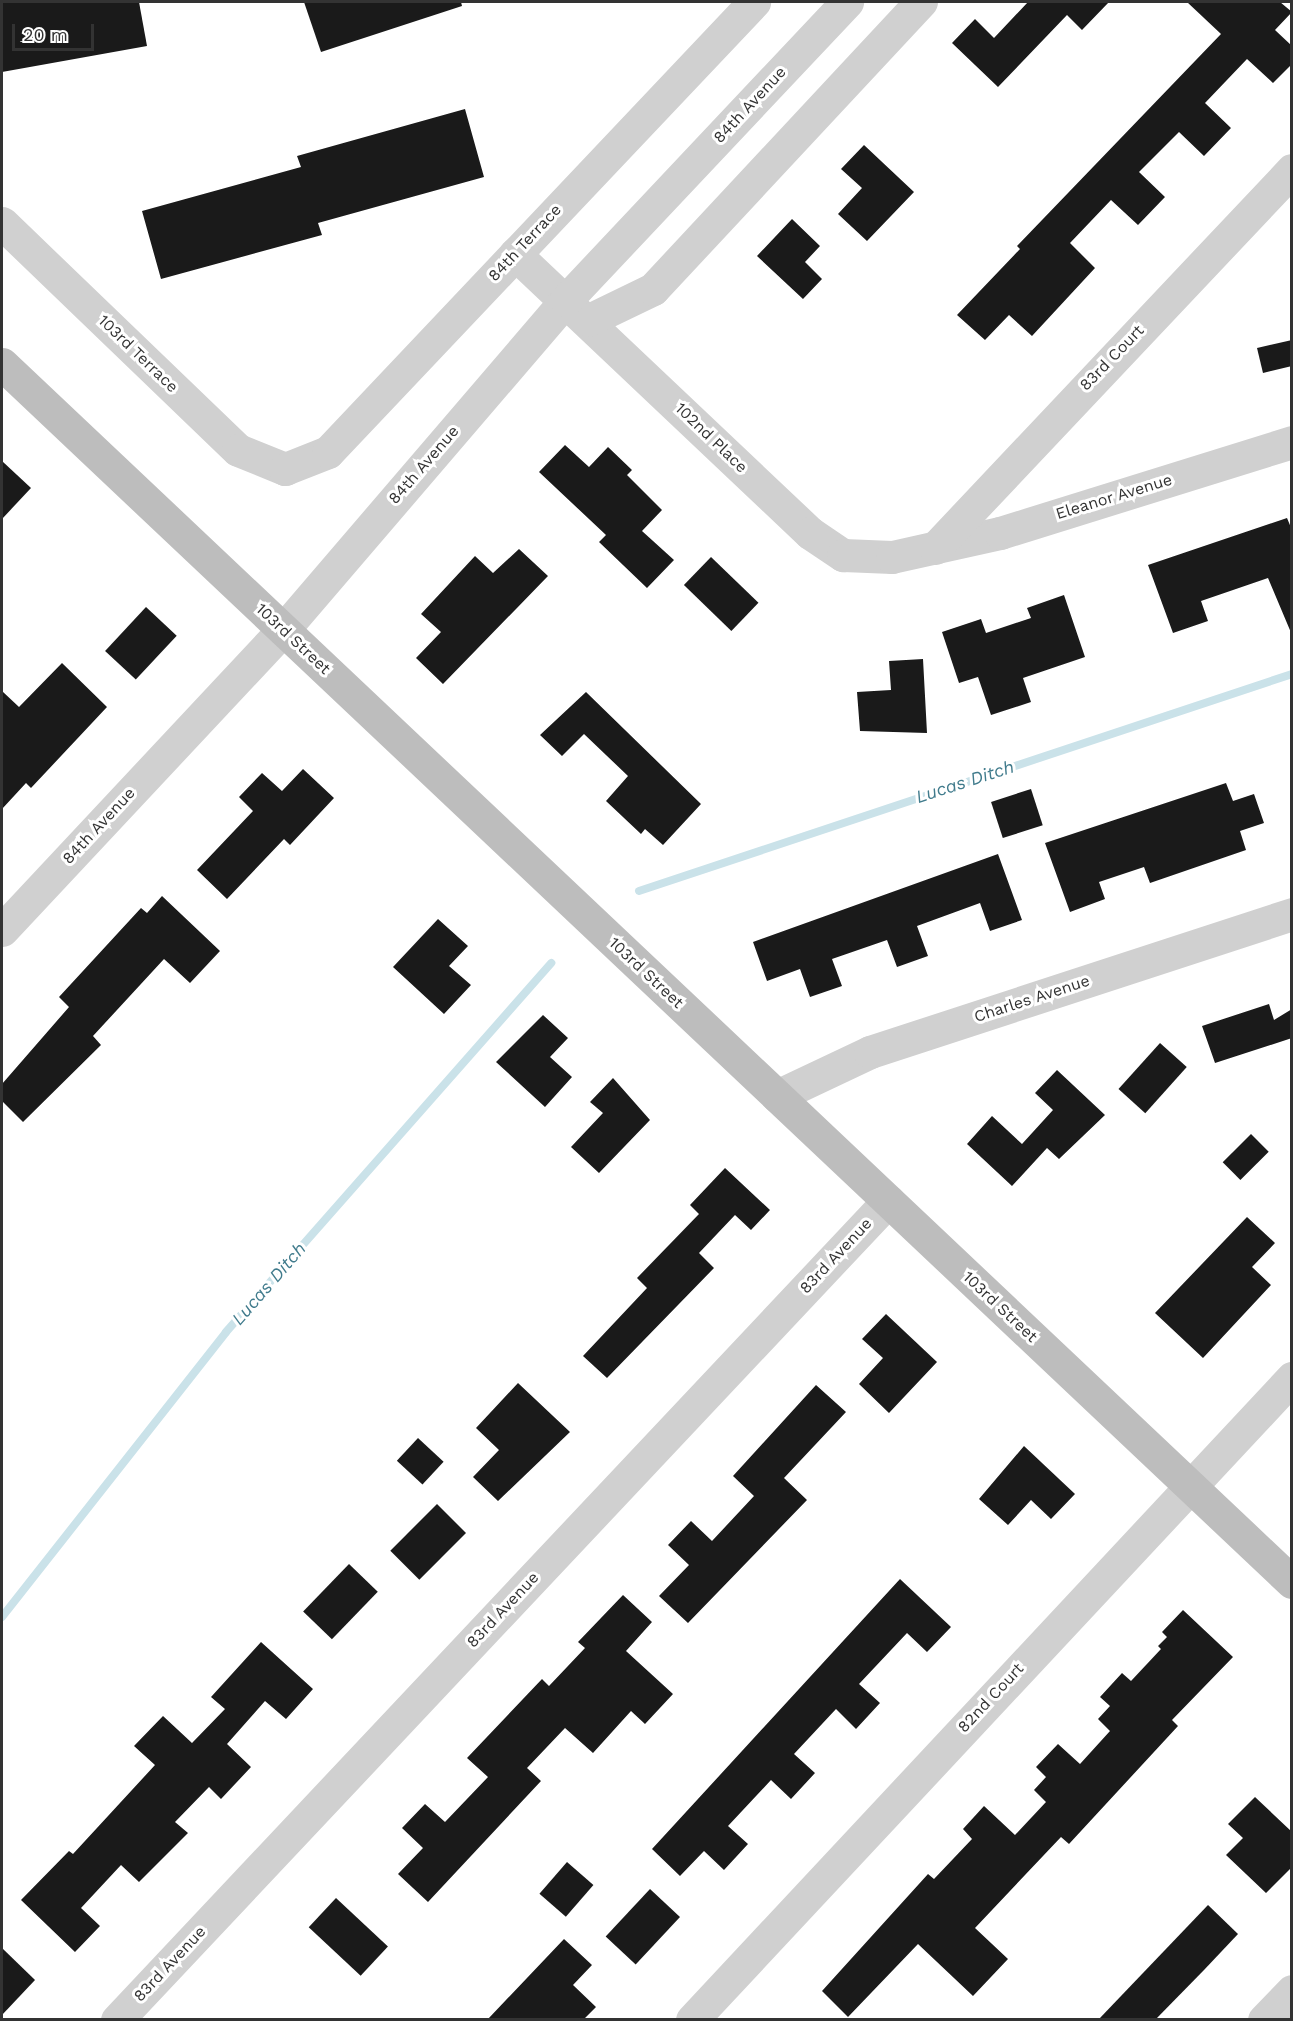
<!DOCTYPE html>
<style>
body{margin:0}
#map{position:relative;width:1293px;height:2021px;overflow:hidden;background:#fff;font-family:"Work Sans",sans-serif}
div>[style]{position:absolute}
.stream>*{height:8px;margin:-4px;padding:0 4px;transform-origin:4px;border-radius:4px;background:#cae2e9}
.building>*{inset:0;background:#1a1a1a;transform-origin:0 0}
.street>*{height:33px;margin:-16.5px;padding:0 16.5px;transform-origin:16.5px;border-radius:16.5px;background:#d0d0d0}
.secondary>*{height:33px;margin:-16.5px;padding:0 16.5px;transform-origin:16.5px;border-radius:16.5px;background:#bdbdbd}
span{translate:-50% -50%;white-space:nowrap;text-align:center;line-height:1.15;-webkit-text-stroke:6px #fff;paint-order:stroke}
.street-label{font-size:16px;color:#333}
.water-label{font-size:18px;color:#407b8c;font-style:italic}
.frame{position:absolute;inset:0;border:3px solid #333;pointer-events:none}
.scale{position:absolute;left:12px;top:24px;width:82px;height:27px;box-sizing:border-box;border:3px solid #333;border-top:0;padding-left:8px;font-size:18px;line-height:21px;white-space:nowrap;color:#333;-webkit-text-stroke:4px #fff;paint-order:stroke}
</style>
<div id="map">
<div class="stream">
<div style="left:639px;top:891px;width:688px;rotate:-18.38deg"></div>
<div style="left:2px;top:1617px;width:362px;rotate:-51.8deg"></div>
<div style="left:226px;top:1332px;width:492px;rotate:-48.6deg"></div>
</div>
<div class="building">
<div style="clip-path:polygon(2px 2px,139px 2px,147px 46px,2px 72px)"></div>
<div style="clip-path:polygon(304px 2px,461px 2px,462px 6px,321px 52px)"></div>
<div style="clip-path:polygon(1028px 2px,1109px 2px,1082px 30px,1067px 15px,998px 87px,952px 43px,975px 19px,994px 38px)"></div>
<div style="clip-path:polygon(1187px 2px,1280px 2px,1292px 12px,1275px 30px,1292px 46px,1292px 64px,1273px 83px,1247px 59px,1205px 103px,1231px 128px,1204px 156px,1179px 132px,1139px 172px,1165px 197px,1138px 225px,1111px 200px,1070px 243px,1095px 268px,1032px 336px,1009px 315px,985px 340px,957px 315px,1020px 249px,1017px 246px,1221px 34px)"></div>
<div style="clip-path:polygon(465px 109px,484px 177px,318px 223px,322px 235px,161px 279px,142px 211px,301px 167px,297px 156px)"></div>
<div style="clip-path:polygon(864px 145px,914px 192px,867px 241px,838px 214px,862px 188px,841px 169px)"></div>
<div style="clip-path:polygon(792px 219px,820px 246px,805px 262px,822px 279px,803px 299px,757px 256px)"></div>
<div style="clip-path:polygon(1292px 340px,1292px 366px,1263px 373px,1257px 348px)"></div>
<div style="clip-path:polygon(565px 445px,589px 467px,608px 447px,632px 470px,627px 475px,662px 510px,642px 531px,674px 560px,647px 588px,599px 542px,606px 535px,539px 472px)"></div>
<div style="clip-path:polygon(2px 461px,31px 488px,2px 519px)"></div>
<div style="clip-path:polygon(1287px 518px,1292px 530px,1292px 635px,1268px 578px,1201px 601px,1208px 621px,1173px 633px,1148px 565px)"></div>
<div style="clip-path:polygon(519px 549px,548px 576px,443px 684px,416px 658px,441px 632px,421px 614px,475px 556px,493px 573px)"></div>
<div style="left:711px;top:557px;width:66px;height:39px;rotate:44deg"></div>
<div style="clip-path:polygon(1064px 595px,1085px 657px,1023px 678px,1031px 702px,991px 715px,978px 677px,959px 683px,942px 632px,981px 619px,986px 633px,1031px 618px,1027px 608px)"></div>
<div style="left:146px;top:607px;width:42px;height:60px;rotate:43deg"></div>
<div style="clip-path:polygon(923px 659px,927px 733px,860px 731px,857px 692px,891px 690px,889px 661px)"></div>
<div style="clip-path:polygon(62px 663px,107px 707px,31px 788px,26px 783px,2px 809px,2px 691px,19px 707px)"></div>
<div style="clip-path:polygon(586px 692px,701px 804px,663px 845px,645px 829px,641px 834px,606px 801px,628px 776px,584px 734px,562px 756px,540px 735px)"></div>
<div style="clip-path:polygon(303px 769px,334px 798px,290px 845px,284px 839px,227px 899px,197px 870px,253px 811px,239px 797px,262px 773px,282px 791px)"></div>
<div style="clip-path:polygon(1226px 783px,1233px 801px,1254px 794px,1264px 823px,1240px 831px,1246px 850px,1150px 883px,1144px 867px,1099px 882px,1105px 899px,1070px 912px,1045px 843px)"></div>
<div style="left:1031px;top:789px;width:38px;height:42px;rotate:72deg"></div>
<div style="clip-path:polygon(998px 854px,1022px 920px,990px 931px,980px 903px,917px 926px,928px 956px,897px 967px,887px 940px,832px 959px,842px 986px,810px 997px,800px 969px,767px 981px,753px 942px)"></div>
<div style="clip-path:polygon(162px 896px,220px 951px,190px 983px,164px 959px,93px 1036px,101px 1045px,23px 1122px,2px 1101px,2px 1084px,69px 1007px,59px 997px,141px 908px,147px 913px)"></div>
<div style="clip-path:polygon(438px 919px,468px 946px,449px 966px,471px 985px,444px 1014px,393px 967px)"></div>
<div style="clip-path:polygon(1269px 1004px,1274px 1020px,1292px 1009px,1292px 1038px,1215px 1063px,1202px 1026px)"></div>
<div style="clip-path:polygon(543px 1015px,568px 1038px,550px 1057px,572px 1077px,545px 1107px,496px 1062px)"></div>
<div style="left:1160px;top:1043px;width:36px;height:62px;rotate:42deg"></div>
<div style="clip-path:polygon(1057px 1070px,1105px 1115px,1059px 1159px,1047px 1148px,1012px 1186px,967px 1144px,992px 1116px,1022px 1144px,1053px 1110px,1035px 1093px)"></div>
<div style="clip-path:polygon(613px 1078px,650px 1120px,599px 1173px,571px 1147px,603px 1113px,590px 1102px)"></div>
<div style="left:1251px;top:1134px;width:25px;height:40px;rotate:45deg"></div>
<div style="clip-path:polygon(725px 1168px,770px 1210px,751px 1230px,735px 1215px,699px 1253px,714px 1268px,607px 1378px,583px 1356px,647px 1288px,637px 1278px,699px 1214px,690px 1205px)"></div>
<div style="clip-path:polygon(1247px 1217px,1275px 1243px,1252px 1267px,1271px 1285px,1203px 1358px,1155px 1313px)"></div>
<div style="clip-path:polygon(886px 1314px,937px 1362px,889px 1413px,859px 1384px,883px 1358px,862px 1339px)"></div>
<div style="clip-path:polygon(518px 1383px,570px 1432px,498px 1501px,473px 1477px,499px 1450px,476px 1428px)"></div>
<div style="clip-path:polygon(816px 1385px,846px 1412px,784px 1478px,807px 1500px,688px 1623px,659px 1596px,689px 1565px,668px 1545px,691px 1521px,712px 1541px,754px 1496px,733px 1476px)"></div>
<div style="left:418px;top:1438px;width:35px;height:31px;rotate:43deg"></div>
<div style="clip-path:polygon(1024px 1446px,1075px 1494px,1051px 1519px,1031px 1500px,1008px 1525px,979px 1499px)"></div>
<div style="left:437px;top:1504px;width:41px;height:66px;rotate:45deg"></div>
<div style="left:349px;top:1564px;width:40px;height:66px;rotate:44deg"></div>
<div style="clip-path:polygon(900px 1579px,951px 1627px,927px 1652px,907px 1633px,859px 1684px,880px 1703px,856px 1729px,836px 1709px,794px 1754px,815px 1773px,791px 1799px,771px 1780px,728px 1826px,748px 1844px,724px 1870px,704px 1851px,680px 1876px,652px 1849px)"></div>
<div style="clip-path:polygon(623px 1595px,652px 1622px,626px 1651px,673px 1694px,645px 1724px,631px 1711px,593px 1753px,565px 1728px,527px 1768px,541px 1781px,428px 1902px,398px 1874px,423px 1848px,402px 1828px,425px 1804px,445px 1822px,488px 1777px,467px 1758px,542px 1679px,549px 1686px,585px 1648px,578px 1642px)"></div>
<div style="clip-path:polygon(1183px 1610px,1233px 1657px,1172px 1720px,1178px 1726px,1069px 1844px,1061px 1837px,975px 1928px,1008px 1959px,973px 1996px,918px 1944px,848px 2017px,822px 1991px,928px 1874px,934px 1879px,972px 1839px,963px 1829px,984px 1806px,1015px 1835px,1046px 1802px,1034px 1790px,1046px 1777px,1036px 1767px,1058px 1744px,1080px 1764px,1110px 1731px,1098px 1719px,1110px 1706px,1100px 1697px,1122px 1673px,1131px 1681px,1161px 1649px,1158px 1646px,1167px 1637px,1162px 1632px)"></div>
<div style="clip-path:polygon(261px 1642px,313px 1689px,286px 1719px,265px 1701px,227px 1744px,251px 1767px,221px 1799px,209px 1787px,175px 1822px,188px 1833px,139px 1882px,121px 1865px,81px 1908px,100px 1926px,75px 1952px,21px 1900px,69px 1851px,73px 1854px,155px 1765px,134px 1746px,163px 1716px,192px 1743px,225px 1709px,211px 1697px)"></div>
<div style="clip-path:polygon(1255px 1797px,1292px 1832px,1292px 1867px,1266px 1893px,1226px 1855px,1243px 1838px,1228px 1824px)"></div>
<div style="left:567px;top:1862px;width:35px;height:42px;rotate:41deg"></div>
<div style="left:650px;top:1889px;width:41px;height:65px;rotate:43deg"></div>
<div style="left:336px;top:1898px;width:71px;height:40px;rotate:43deg"></div>
<div style="clip-path:polygon(1208px 1905px,1238px 1934px,1204px 1970px,1156px 2019px,1099px 2019px)"></div>
<div style="clip-path:polygon(564px 1939px,592px 1965px,573px 1985px,596px 2007px,584px 2019px,488px 2019px)"></div>
<div style="clip-path:polygon(2px 1948px,35px 1980px,2px 2015px)"></div>
</div>
<div class="street">
<div style="left:2px;top:223px;width:327px;rotate:43.9deg"></div>
<div style="left:238px;top:450px;width:51px;rotate:22deg"></div>
<div style="left:285px;top:469px;width:46px;rotate:-21.6deg"></div>
<div style="left:328px;top:452px;width:620px;rotate:-46.57deg"></div>
<div style="left:515px;top:254px;width:406px;rotate:43.4deg"></div>
<div style="left:810px;top:533px;width:40px;rotate:34deg"></div>
<div style="left:843px;top:555px;width:49px;rotate:2.3deg"></div>
<div style="left:892px;top:557px;width:111px;rotate:-12.5deg"></div>
<div style="left:1000px;top:533px;width:306px;rotate:-17.3deg"></div>
<div style="left:589px;top:320px;width:71px;rotate:-25.8deg"></div>
<div style="left:653px;top:289px;width:393px;rotate:-47deg"></div>
<div style="left:935px;top:548px;width:520px;rotate:-46.64deg"></div>
<div style="left:2px;top:930px;width:411px;rotate:-46.9deg"></div>
<div style="left:283px;top:630px;width:435px;rotate:-49.4deg"></div>
<div style="left:566px;top:300px;width:410px;rotate:-46.7deg"></div>
<div style="left:777px;top:1096px;width:103px;rotate:-25.3deg"></div>
<div style="left:870px;top:1052px;width:444px;rotate:-18.1deg"></div>
<div style="left:117px;top:2020px;width:1125px;rotate:-46.73deg"></div>
<div style="left:692px;top:2020px;width:879px;rotate:-46.94deg"></div>
<div style="left:1264px;top:2020px;width:40px;rotate:-46deg"></div>
</div>
<div class="secondary">
<div style="left:2px;top:364px;width:1774px;rotate:43.36deg"></div>
</div>
<div class="street-label">
<span style="left:750px;top:105px;rotate:-47deg">84th Avenue</span>
<span style="left:525px;top:243px;rotate:-47deg">84th Terrace</span>
<span style="left:138px;top:354px;rotate:44deg">103rd Terrace</span>
<span style="left:1112px;top:358px;rotate:-46deg">83rd Court</span>
<span style="left:711px;top:438px;rotate:44deg">102nd Place</span>
<span style="left:424px;top:465px;rotate:-49deg">84th Avenue</span>
<span style="left:1114px;top:497px;rotate:-17deg">Eleanor Avenue</span>
<span style="left:293px;top:639px;rotate:43deg">103rd Street</span>
<span style="left:99px;top:826px;rotate:-47deg">84th Avenue</span>
<span style="left:646px;top:973px;rotate:43deg">103rd Street</span>
<span style="left:1032px;top:999px;rotate:-18deg">Charles Avenue</span>
<span style="left:836px;top:1256px;rotate:-47deg">83rd Avenue</span>
<span style="left:1000px;top:1307px;rotate:43deg">103rd Street</span>
<span style="left:503px;top:1610px;rotate:-47deg">83rd Avenue</span>
<span style="left:991px;top:1698px;rotate:-47deg">82nd Court</span>
<span style="left:170px;top:1964px;rotate:-47deg">83rd Avenue</span>
</div>
<div class="water-label">
<span style="left:965px;top:782px;rotate:-18deg">Lucas Ditch</span>
<span style="left:269px;top:1284px;rotate:-49deg">Lucas Ditch</span>
</div>
<div class="frame"></div>
<div class="scale">20 m</div>
</div>
